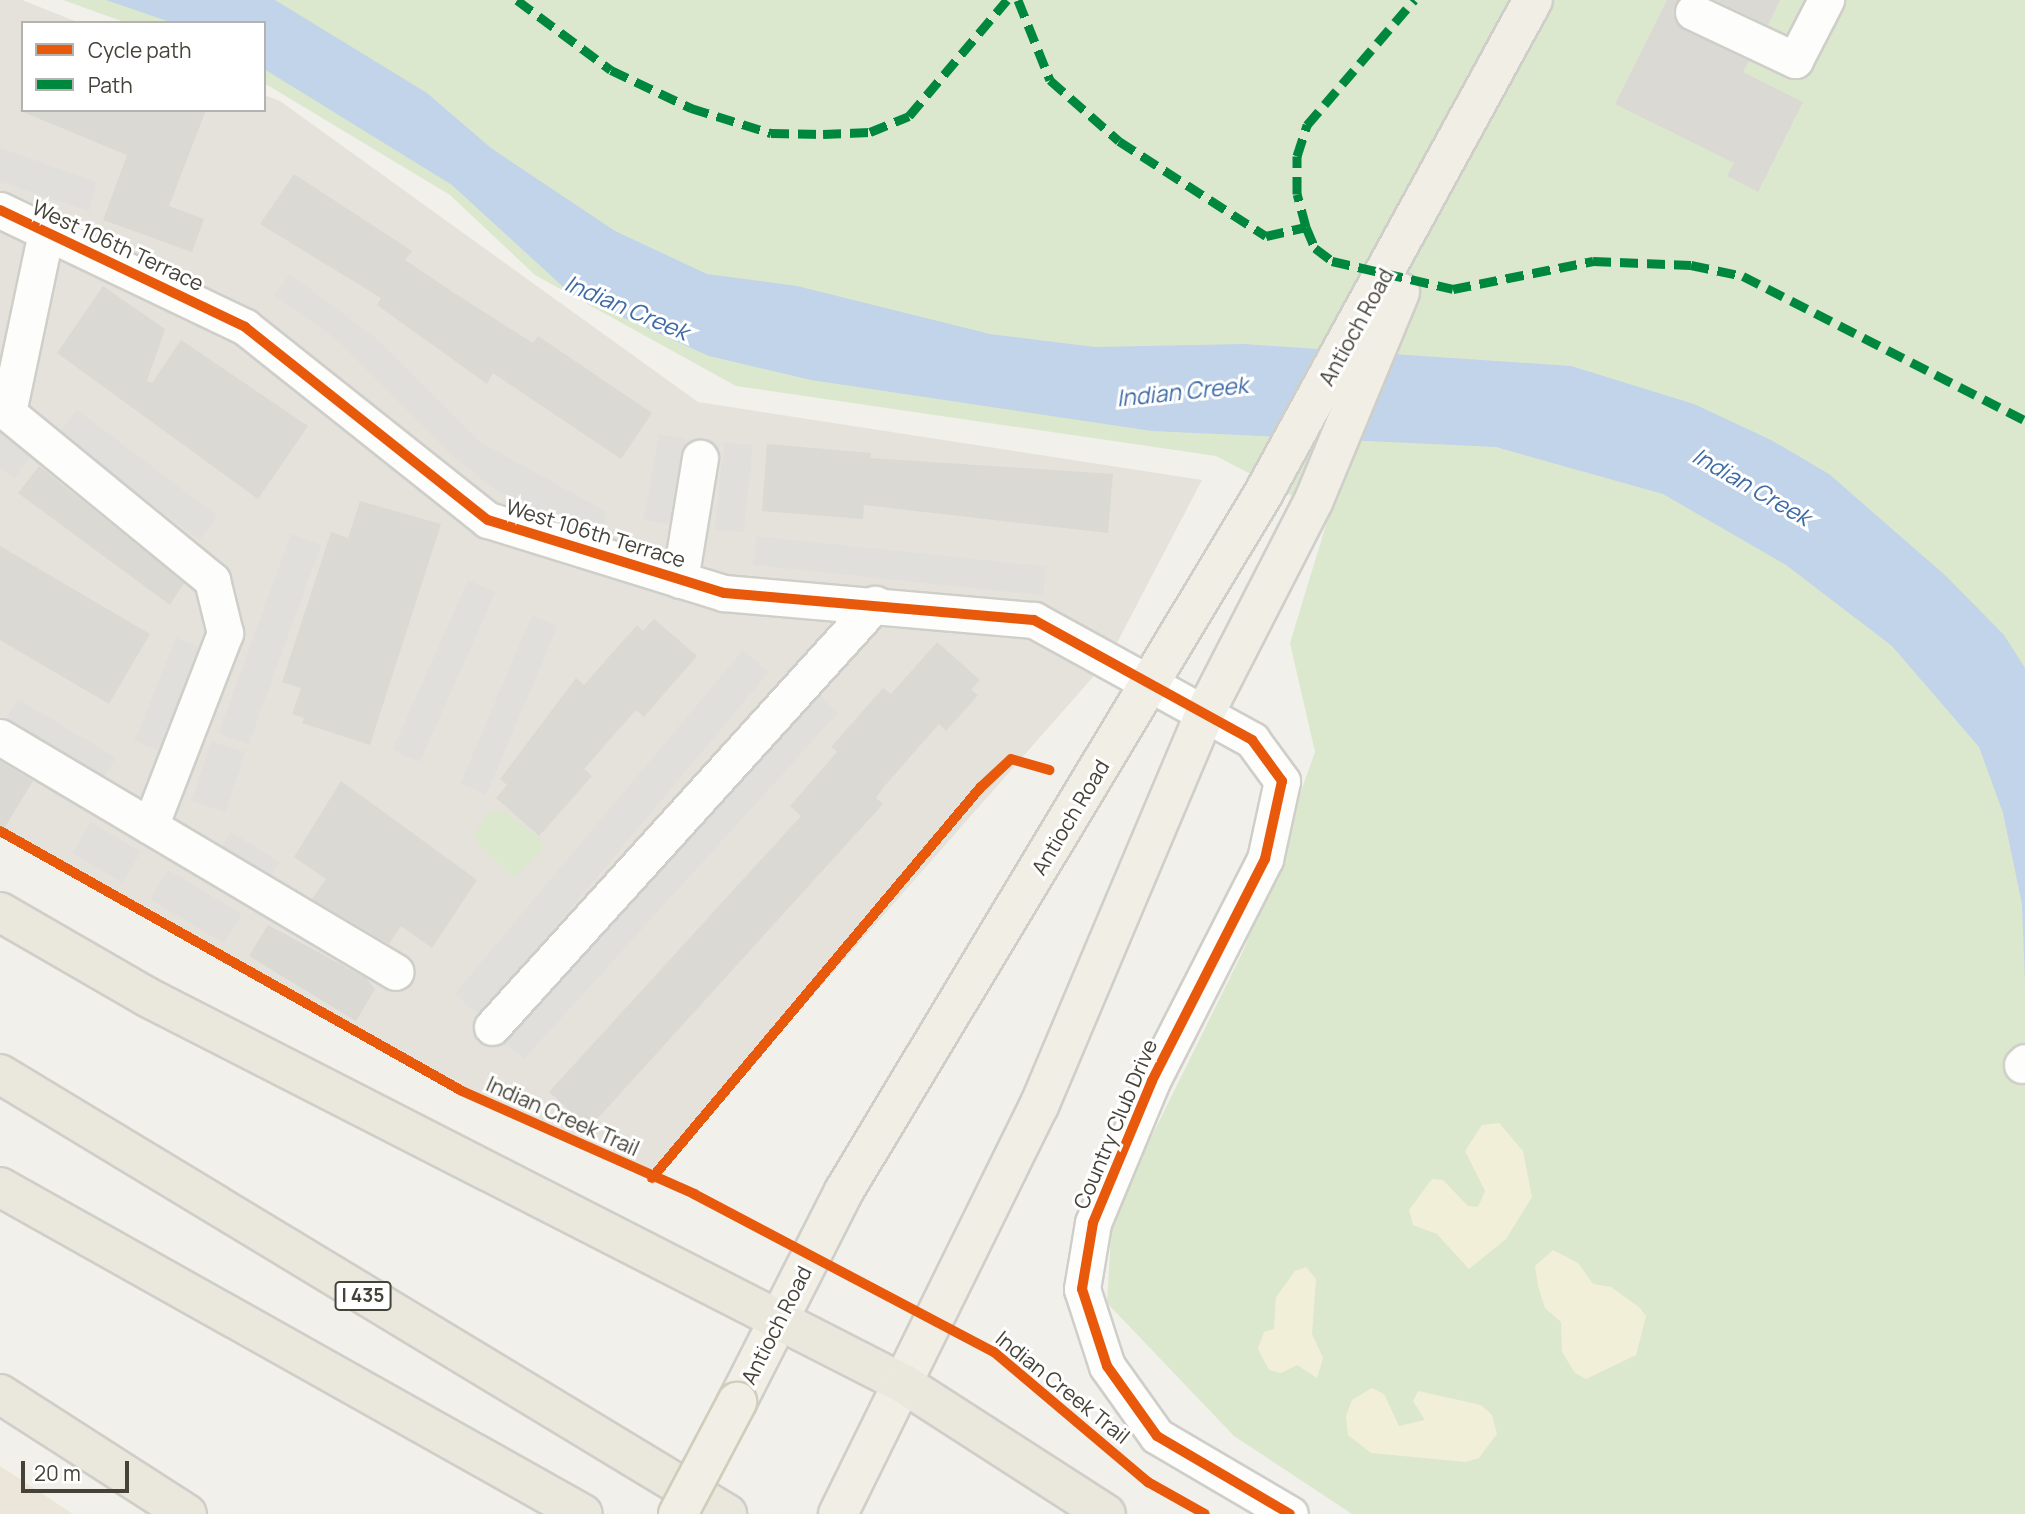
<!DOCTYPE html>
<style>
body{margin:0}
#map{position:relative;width:2025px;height:1514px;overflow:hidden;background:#f1f0eb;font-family:Manrope,sans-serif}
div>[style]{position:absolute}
.residential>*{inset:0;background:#e4e2da}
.commercial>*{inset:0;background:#ebe6d9}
.green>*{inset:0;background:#dbe8ce}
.sand>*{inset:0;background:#f2efd9}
.parking>*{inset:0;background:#e0dfdb;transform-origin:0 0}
.water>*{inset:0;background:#c1d4e9}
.building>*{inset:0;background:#dad9d4}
.roads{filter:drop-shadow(2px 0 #cfcec9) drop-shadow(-2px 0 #cfcec9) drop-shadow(0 2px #cfcec9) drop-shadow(0 -2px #cfcec9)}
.minor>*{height:35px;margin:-17.5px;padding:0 17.5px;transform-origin:17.5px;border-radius:17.5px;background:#fdfdfc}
.major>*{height:38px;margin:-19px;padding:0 19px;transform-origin:19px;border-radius:19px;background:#f0eee5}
.highway>*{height:38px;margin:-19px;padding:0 19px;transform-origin:19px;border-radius:19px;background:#eae8dc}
.bridges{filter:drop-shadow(2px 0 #d1cdbb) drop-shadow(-2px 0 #d1cdbb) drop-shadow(0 2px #d1cdbb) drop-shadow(0 -2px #d1cdbb)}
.major-bridge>*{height:38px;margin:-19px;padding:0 19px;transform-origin:19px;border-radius:19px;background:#f0eee5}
.quiet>*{height:9px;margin-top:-4.5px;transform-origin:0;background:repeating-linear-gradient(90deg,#00873e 0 18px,transparent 0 27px)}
.cycleway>*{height:10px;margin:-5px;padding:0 5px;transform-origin:5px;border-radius:5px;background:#e8590c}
span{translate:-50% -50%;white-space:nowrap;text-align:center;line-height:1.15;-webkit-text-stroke:6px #fff;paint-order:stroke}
.shield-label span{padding:2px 5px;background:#fff;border:2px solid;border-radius:5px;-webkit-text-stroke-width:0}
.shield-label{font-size:19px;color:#454238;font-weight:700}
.street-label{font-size:21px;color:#454238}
.water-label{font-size:23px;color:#3e6ba5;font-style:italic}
.legend{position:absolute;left:21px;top:21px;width:245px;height:91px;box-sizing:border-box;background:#fff;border:2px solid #b5b3af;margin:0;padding:9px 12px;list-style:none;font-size:21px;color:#454238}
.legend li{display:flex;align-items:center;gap:14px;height:35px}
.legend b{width:35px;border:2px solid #b5b3af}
.scale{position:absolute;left:21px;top:1461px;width:108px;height:32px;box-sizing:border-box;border:4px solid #454238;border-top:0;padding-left:9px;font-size:21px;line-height:24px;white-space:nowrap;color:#454238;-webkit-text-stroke:5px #fff;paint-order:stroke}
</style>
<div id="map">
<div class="residential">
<div style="clip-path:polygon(0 0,22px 0,80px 23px,23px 23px,23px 110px,264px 110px,264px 95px,280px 101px,698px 402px,1202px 480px,1108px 660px,652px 1178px,462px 1091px,0 831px)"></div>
</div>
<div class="commercial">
<div style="clip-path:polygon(0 1466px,73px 1514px,0 1514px)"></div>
</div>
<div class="green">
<div style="clip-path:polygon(63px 0,2025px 0,2025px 1514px,1352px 1514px,1234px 1436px,1107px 1303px,1112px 1217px,1245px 947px,1315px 752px,1290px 643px,1329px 515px,1216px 456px,736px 386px,535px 275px,450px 195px,264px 83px,264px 23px,127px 23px)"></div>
<div style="clip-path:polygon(504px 811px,540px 838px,543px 849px,514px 878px,478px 844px,475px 833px,487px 814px)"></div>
</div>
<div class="sand">
<div style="clip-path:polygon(1499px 1123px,1523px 1151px,1532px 1197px,1506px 1239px,1469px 1269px,1437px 1234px,1413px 1225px,1409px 1210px,1432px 1179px,1443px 1180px,1468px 1206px,1478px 1207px,1485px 1191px,1465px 1151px,1482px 1125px)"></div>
<div style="clip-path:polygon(1553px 1250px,1578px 1263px,1593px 1284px,1611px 1287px,1639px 1307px,1646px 1316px,1636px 1355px,1586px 1379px,1575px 1373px,1562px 1352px,1561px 1322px,1545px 1308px,1538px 1286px,1535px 1266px)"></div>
<div style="clip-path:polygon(1306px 1267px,1316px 1279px,1312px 1334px,1323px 1358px,1317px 1378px,1297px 1365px,1281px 1373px,1269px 1370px,1258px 1349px,1264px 1332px,1274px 1329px,1276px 1297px,1295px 1271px)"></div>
<div style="clip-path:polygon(1372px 1388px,1384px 1394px,1399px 1426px,1425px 1420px,1413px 1401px,1418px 1391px,1481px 1405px,1492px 1415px,1497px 1434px,1479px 1458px,1466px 1462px,1371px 1453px,1348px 1435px,1346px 1416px,1352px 1400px)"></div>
</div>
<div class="parking">
<div style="clip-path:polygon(0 148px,97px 182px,89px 211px,0 182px)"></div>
<div style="clip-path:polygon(290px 274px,378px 340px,480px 442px,607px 512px,600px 539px,499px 492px,456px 459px,336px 339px,274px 295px)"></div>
<div style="left:77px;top:410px;width:176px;height:30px;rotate:37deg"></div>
<div style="clip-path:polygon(0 414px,30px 457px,14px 479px,0 468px)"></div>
<div style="left:659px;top:434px;width:28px;height:87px;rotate:10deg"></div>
<div style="left:724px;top:442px;width:29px;height:88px;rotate:6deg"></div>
<div style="left:291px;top:534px;width:32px;height:212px;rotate:20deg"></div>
<div style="left:756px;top:536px;width:292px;height:29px;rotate:6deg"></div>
<div style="left:468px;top:580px;width:30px;height:186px;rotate:24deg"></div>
<div style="left:532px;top:615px;width:28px;height:183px;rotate:23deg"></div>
<div style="left:176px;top:638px;width:35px;height:111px;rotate:22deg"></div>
<div style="left:743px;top:650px;width:34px;height:449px;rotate:40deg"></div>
<div style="clip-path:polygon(812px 688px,838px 713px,524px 1059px,503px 1041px)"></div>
<div style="left:18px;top:699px;width:114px;height:30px;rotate:31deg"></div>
<div style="left:211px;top:741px;width:36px;height:63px;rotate:18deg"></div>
<div style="left:91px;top:822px;width:58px;height:36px;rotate:31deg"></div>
<div style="left:231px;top:832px;width:57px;height:29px;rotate:32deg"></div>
<div style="left:168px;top:870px;width:86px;height:34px;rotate:31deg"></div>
</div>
<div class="water">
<div style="clip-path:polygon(106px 0,275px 0,427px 93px,491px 148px,615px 231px,707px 274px,797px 286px,990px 334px,1095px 347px,1244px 344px,1571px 366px,1694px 404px,1771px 440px,1829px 474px,1946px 576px,2004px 635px,2025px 668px,2025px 982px,2022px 904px,2003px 813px,1979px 747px,1892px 646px,1786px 565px,1663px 494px,1496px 447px,1152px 431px,811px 380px,709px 356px,571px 294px,452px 185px,264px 69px,264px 23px,173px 23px)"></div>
</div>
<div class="building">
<div style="clip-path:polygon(1667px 0,1678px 0,1673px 14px,1684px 30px,1749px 61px,1743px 72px,1803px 102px,1758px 192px,1727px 176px,1734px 163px,1615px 104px)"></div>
<div style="clip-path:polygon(1715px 0,1780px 0,1768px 25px)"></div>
<div style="clip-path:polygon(18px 110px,206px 110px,169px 206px,204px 219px,192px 252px,103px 220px,127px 155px)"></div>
<div style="clip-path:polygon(294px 174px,412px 251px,405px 260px,454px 293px,533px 343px,538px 336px,652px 413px,621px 459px,493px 373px,487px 384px,377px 305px,381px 298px,260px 224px)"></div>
<div style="clip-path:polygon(103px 286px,165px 329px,147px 381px,152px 383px,181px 340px,308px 426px,258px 499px,57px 353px)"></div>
<div style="clip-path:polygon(767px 444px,871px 453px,870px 458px,1113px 474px,1108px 533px,864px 505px,863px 519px,762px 511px)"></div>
<div style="clip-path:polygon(39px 466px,184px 583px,170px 605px,18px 493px)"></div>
<div style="clip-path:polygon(360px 501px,441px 524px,370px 745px,302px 723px,304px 718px,292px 714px,301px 688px,282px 682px,331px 532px,348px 538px)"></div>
<div style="clip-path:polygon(0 546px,150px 634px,109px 704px,0 640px)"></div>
<div style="clip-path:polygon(654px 619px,697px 656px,644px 717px,636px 710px,584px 769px,592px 776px,539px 836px,496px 798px,507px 785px,500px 779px,576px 678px,584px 685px,637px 625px,643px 631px)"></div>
<div style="clip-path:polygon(937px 642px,980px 680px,971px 690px,978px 695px,946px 731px,939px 724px,882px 789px,876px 798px,883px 804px,589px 1128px,549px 1092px,801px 816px,790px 806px,837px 752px,831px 747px,883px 688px,891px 694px)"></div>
<div style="clip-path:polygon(0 761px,33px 781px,0 835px)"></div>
<div style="clip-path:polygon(341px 781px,477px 880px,432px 948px,401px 926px,389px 944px,312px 899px,326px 879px,294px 857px)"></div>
<div style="clip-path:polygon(268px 925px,366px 978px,375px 989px,356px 1021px,249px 956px)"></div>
</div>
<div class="roads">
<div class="minor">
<div style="left:1693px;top:12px;width:113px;rotate:25.2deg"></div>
<div style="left:1795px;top:60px;width:68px;rotate:-62.7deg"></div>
<div style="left:0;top:210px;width:272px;rotate:25.5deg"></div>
<div style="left:245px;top:327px;width:310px;rotate:38.5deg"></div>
<div style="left:488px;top:520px;width:247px;rotate:17.2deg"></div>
<div style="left:724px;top:593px;width:311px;rotate:5deg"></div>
<div style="left:1034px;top:620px;width:249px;rotate:28.8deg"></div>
<div style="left:1252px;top:740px;width:51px;rotate:53.8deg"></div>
<div style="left:1282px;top:781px;width:80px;rotate:102.3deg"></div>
<div style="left:1265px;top:859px;width:249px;rotate:117deg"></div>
<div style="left:1152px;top:1081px;width:154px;rotate:112.6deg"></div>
<div style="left:1093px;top:1223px;width:67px;rotate:99.5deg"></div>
<div style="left:1082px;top:1289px;width:81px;rotate:72deg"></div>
<div style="left:1107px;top:1366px;width:86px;rotate:54.5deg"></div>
<div style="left:1157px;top:1436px;width:154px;rotate:30.4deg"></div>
<div style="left:46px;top:232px;width:185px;rotate:101.9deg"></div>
<div style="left:8px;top:413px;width:264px;rotate:39.3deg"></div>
<div style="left:212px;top:580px;width:55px;rotate:76.2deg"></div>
<div style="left:225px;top:633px;width:207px;rotate:111.2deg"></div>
<div style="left:680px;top:580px;width:124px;rotate:-80.7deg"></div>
<div style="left:0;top:737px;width:460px;rotate:30.7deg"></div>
<div style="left:492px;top:1027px;width:571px;rotate:-47.84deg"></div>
<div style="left:2022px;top:1065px;width:4px;rotate:-45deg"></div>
</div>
<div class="major">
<div style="left:737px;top:1402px;width:237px;rotate:-63.1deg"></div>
<div style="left:844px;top:1191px;width:811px;rotate:-58.98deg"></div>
<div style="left:1262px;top:496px;width:565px;rotate:-61.35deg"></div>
<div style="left:838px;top:1514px;width:455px;rotate:-63.8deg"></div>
<div style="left:1039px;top:1106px;width:427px;rotate:-67.1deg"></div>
<div style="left:1205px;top:713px;width:239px;rotate:-62.9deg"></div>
<div style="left:1314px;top:500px;width:225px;rotate:-67.5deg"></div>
</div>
<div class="highway">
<div style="left:0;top:912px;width:170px;rotate:30deg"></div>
<div style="left:147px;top:997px;width:850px;rotate:27.08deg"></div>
<div style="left:904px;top:1384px;width:240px;rotate:32.8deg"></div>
<div style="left:0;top:1074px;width:850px;rotate:31.18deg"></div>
<div style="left:0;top:1187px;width:668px;rotate:29.29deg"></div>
<div style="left:0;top:1394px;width:222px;rotate:32.7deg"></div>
</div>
</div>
<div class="bridges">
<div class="major-bridge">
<div style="left:678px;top:1514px;width:127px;rotate:-62.2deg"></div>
</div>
</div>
<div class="quiet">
<div style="left:517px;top:0;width:117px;rotate:36.7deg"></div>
<div style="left:611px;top:70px;width:89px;rotate:25.4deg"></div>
<div style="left:691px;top:108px;width:84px;rotate:17.4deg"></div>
<div style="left:771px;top:133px;width:52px;rotate:1.1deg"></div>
<div style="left:823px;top:134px;width:47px;rotate:-2.4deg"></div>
<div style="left:870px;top:132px;width:42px;rotate:-22.3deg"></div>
<div style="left:909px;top:116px;width:152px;rotate:-49.8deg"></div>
<div style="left:1018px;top:0;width:86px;rotate:68.2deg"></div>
<div style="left:1050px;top:80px;width:92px;rotate:41.5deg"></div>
<div style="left:1119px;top:141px;width:175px;rotate:32.9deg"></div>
<div style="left:1266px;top:236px;width:41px;rotate:-12.7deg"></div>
<div style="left:1306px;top:227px;width:23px;rotate:67deg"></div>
<div style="left:1315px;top:248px;width:21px;rotate:37deg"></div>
<div style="left:1332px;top:261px;width:124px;rotate:13deg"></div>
<div style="left:1453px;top:289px;width:143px;rotate:-11.3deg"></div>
<div style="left:1593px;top:261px;width:98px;rotate:2.3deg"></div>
<div style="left:1691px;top:265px;width:53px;rotate:11.9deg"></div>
<div style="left:1743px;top:276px;width:317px;rotate:27.1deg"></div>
<div style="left:1306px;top:227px;width:34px;rotate:-105deg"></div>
<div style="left:1297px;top:194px;width:38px;rotate:-90deg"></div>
<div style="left:1297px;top:156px;width:33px;rotate:-72deg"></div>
<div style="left:1307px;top:125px;width:165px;rotate:-49.4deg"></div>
</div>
<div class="cycleway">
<div style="left:0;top:210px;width:272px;rotate:25.5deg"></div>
<div style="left:245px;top:327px;width:310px;rotate:38.5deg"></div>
<div style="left:488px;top:520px;width:247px;rotate:17.2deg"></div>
<div style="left:724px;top:593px;width:311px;rotate:5deg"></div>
<div style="left:1034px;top:620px;width:249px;rotate:28.8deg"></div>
<div style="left:1252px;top:740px;width:51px;rotate:53.8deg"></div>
<div style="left:1282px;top:781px;width:80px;rotate:102.3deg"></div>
<div style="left:1265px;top:859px;width:249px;rotate:117deg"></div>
<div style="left:1152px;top:1081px;width:154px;rotate:112.6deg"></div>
<div style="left:1093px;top:1223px;width:67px;rotate:99.5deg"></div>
<div style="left:1082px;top:1289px;width:81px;rotate:72deg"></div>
<div style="left:1107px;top:1366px;width:86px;rotate:54.5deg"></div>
<div style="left:1157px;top:1436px;width:154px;rotate:30.4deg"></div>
<div style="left:0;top:831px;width:530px;rotate:29.37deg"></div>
<div style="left:462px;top:1091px;width:254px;rotate:23.9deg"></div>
<div style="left:694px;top:1194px;width:339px;rotate:27.8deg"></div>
<div style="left:994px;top:1352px;width:202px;rotate:40.2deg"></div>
<div style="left:1148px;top:1482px;width:65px;rotate:29.3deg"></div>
<div style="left:652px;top:1178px;width:510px;rotate:-49.94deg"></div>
<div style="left:980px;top:788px;width:42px;rotate:-43.1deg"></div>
<div style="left:1011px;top:759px;width:40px;rotate:16deg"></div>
</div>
<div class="shield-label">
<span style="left:363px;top:1296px">I 435</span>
</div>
<div class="street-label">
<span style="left:118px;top:245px;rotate:25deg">West 106th Terrace</span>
<span style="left:1356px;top:327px;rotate:-61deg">Antioch Road</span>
<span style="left:596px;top:533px;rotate:17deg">West 106th Terrace</span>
<span style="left:1070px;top:817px;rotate:-59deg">Antioch Road</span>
<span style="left:563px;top:1116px;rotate:24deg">Indian Creek Trail</span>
<span style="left:1115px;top:1124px;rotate:-67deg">Country Club Drive</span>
<span style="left:776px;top:1325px;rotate:-63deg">Antioch Road</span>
<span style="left:1063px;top:1387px;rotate:39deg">Indian Creek Trail</span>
</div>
<div class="water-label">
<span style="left:627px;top:307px;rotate:23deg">Indian Creek</span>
<span style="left:1182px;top:391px;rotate:-6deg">Indian Creek</span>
<span style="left:1752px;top:486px;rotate:30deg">Indian Creek</span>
</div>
<ul class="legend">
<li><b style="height:9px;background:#e8590c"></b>Cycle path</li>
<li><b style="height:9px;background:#00873e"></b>Path</li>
</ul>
<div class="scale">20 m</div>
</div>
